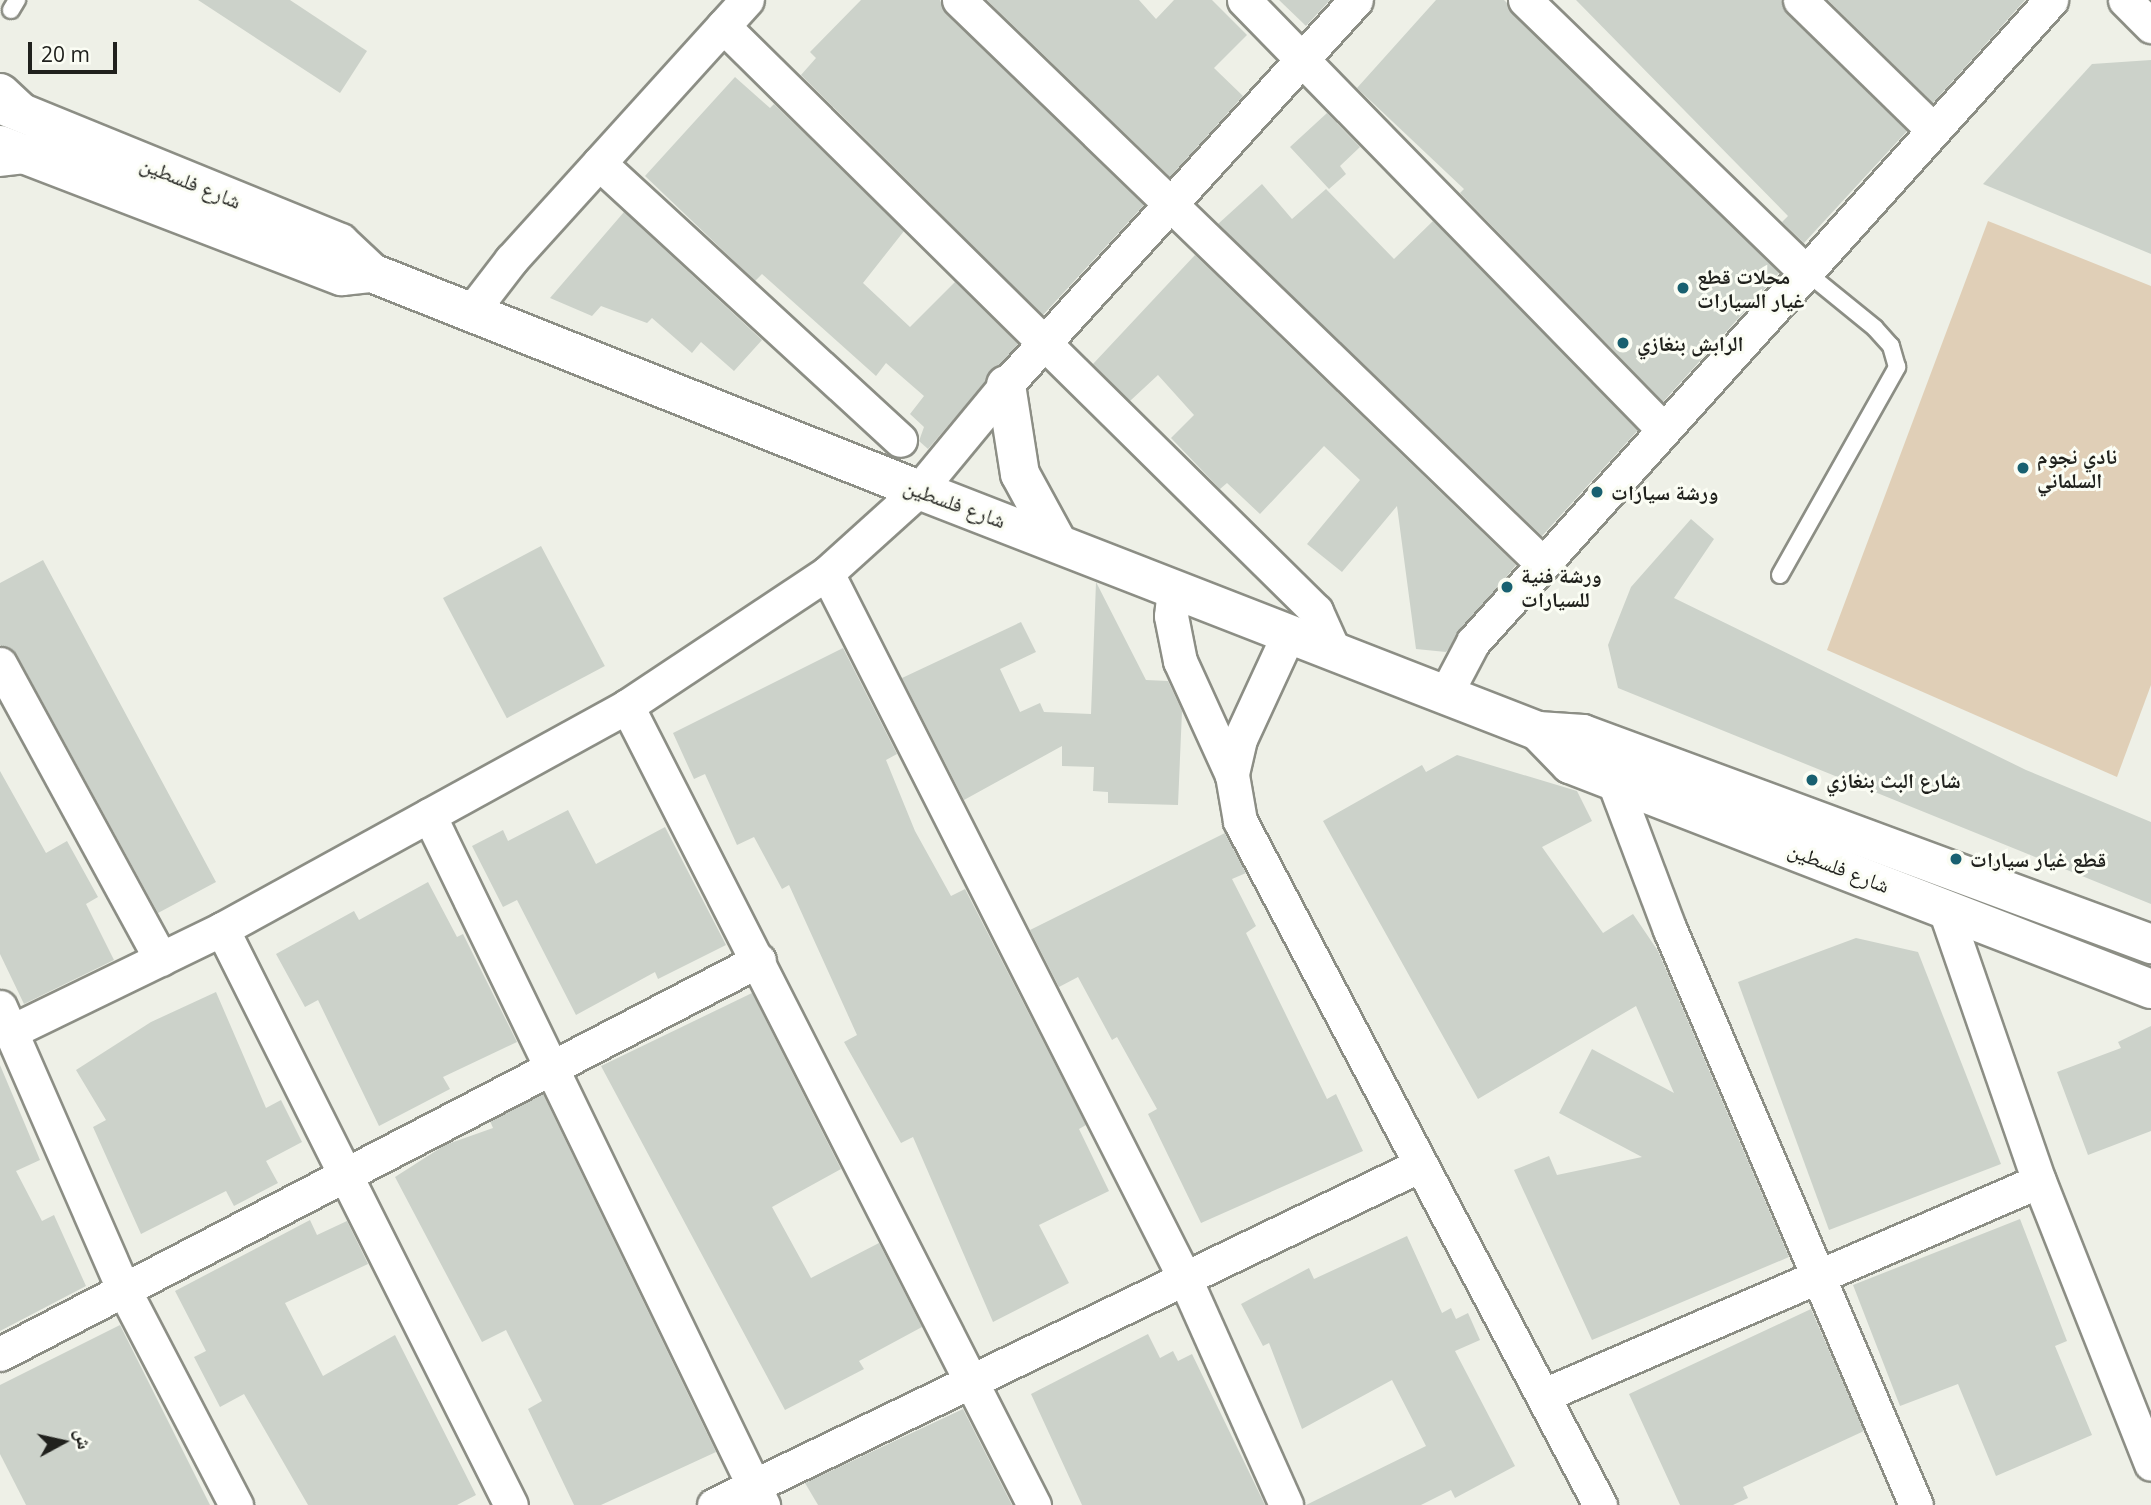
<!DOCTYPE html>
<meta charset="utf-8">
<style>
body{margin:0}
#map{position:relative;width:2151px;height:1505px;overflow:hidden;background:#eef0e7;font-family:"Open Sans","Noto Naskh Arabic",sans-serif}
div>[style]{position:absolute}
.green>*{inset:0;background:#e0cfb7}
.building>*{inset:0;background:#ccd2ca;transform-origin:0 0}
.roads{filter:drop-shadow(2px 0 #8c8e85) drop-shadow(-2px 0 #8c8e85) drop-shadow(0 2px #8c8e85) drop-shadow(0 -2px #8c8e85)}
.service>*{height:16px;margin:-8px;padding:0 8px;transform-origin:8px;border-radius:8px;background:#fff}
.minor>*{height:33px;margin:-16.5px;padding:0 16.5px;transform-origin:16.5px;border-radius:16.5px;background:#fff}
.tertiary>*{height:38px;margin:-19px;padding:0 19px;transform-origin:19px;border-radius:19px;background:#fff}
.primary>*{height:38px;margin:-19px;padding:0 19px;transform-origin:19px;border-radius:19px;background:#fff}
.dots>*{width:19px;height:19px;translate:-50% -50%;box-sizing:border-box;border:4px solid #fbfdf4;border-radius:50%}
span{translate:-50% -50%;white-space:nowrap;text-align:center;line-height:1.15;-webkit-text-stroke:6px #fbfdf4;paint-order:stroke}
.street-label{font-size:21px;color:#20211d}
.poi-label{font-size:21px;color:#20211d;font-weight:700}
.left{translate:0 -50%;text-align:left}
.north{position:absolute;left:28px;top:1407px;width:70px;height:70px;-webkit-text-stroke:5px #fbfdf4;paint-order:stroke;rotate:82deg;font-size:19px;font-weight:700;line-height:28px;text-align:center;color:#20211d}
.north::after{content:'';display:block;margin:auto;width:24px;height:32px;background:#20211d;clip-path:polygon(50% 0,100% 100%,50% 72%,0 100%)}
.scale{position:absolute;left:28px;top:42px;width:89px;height:32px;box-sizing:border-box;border:4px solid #20211d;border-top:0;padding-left:9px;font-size:21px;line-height:24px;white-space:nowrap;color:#20211d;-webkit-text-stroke:5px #fbfdf4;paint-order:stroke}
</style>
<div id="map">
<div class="green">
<div style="clip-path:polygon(1988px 221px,2151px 286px,2151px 685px,2117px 777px,1827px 650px)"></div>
</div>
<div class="building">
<div style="clip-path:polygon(198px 0,290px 0,367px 51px,340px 93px)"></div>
<div style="clip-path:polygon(861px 0,940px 0,946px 14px,1144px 205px,1043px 315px,801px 75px,816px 58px,810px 52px)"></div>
<div style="clip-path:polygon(987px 0,1139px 0,1156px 19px,1174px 0,1212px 0,1247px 35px,1214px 68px,1243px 96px,1170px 177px)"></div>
<div style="clip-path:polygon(1279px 0,1330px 0,1306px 26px)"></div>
<div style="clip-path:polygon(1436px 0,1504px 0,1779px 273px,1663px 402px,1460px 193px,1464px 189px,1357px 88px)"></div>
<div style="clip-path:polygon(1576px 0,1781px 0,1787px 14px,1907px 131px,1804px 243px,1782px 222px,1788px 216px)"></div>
<div style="clip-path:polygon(1828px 0,2025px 0,1933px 103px)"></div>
<div style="clip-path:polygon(2151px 60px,2151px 254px,1983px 184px,2092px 64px)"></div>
<div style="clip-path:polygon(735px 77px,770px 108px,774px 104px,904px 231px,863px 283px,910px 327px,955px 282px,1018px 344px,928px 449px,919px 441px,924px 427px,910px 414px,924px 396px,886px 363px,876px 376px,762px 274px,755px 281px,645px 176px)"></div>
<div style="clip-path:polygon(1327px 113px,1360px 147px,1340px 166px,1346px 174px,1329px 189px,1290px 147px)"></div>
<div style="clip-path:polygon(1262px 184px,1292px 219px,1326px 189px,1394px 259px,1433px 221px,1638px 430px,1542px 536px,1218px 224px)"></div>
<div style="clip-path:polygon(624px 212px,762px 340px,734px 371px,701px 342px,692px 353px,652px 318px,647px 323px,601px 306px,592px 316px,550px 298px)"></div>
<div style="clip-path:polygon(1195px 255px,1516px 565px,1446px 652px,1416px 649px,1397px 506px,1342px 572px,1307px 544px,1360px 480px,1324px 446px,1260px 514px,1227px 483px,1220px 489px,1171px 438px,1194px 415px,1158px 375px,1130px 401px,1093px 364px)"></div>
<div style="clip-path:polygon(1691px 519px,1714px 539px,1674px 598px,2026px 770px,2151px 822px,2151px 904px,1618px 688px,1608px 645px,1631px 587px)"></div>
<div style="left:541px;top:546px;width:136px;height:111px;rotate:62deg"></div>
<div style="clip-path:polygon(43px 560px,216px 882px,158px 913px,17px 655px,0 645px,0 583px)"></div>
<div style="clip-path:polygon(1096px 582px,1146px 680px,1168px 681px,1182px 711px,1178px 805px,1108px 803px,1108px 792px,1093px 791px,1094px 767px,1062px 766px,1062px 746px,964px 800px,902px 678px,1021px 622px,1036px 652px,1000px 669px,1020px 712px,1040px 703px,1044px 712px,1091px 714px)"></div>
<div style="clip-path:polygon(843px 648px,897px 754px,886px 760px,915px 831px,951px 896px,965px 889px,1086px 1125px,1079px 1129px,1109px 1191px,1039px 1225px,1069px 1283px,993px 1322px,913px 1137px,901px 1143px,844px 1042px,857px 1035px,789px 885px,782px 889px,754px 837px,737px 845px,705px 774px,694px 779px,673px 733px)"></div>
<div style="clip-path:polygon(1457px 755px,1577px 791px,1592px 821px,1542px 847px,1603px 933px,1633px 914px,1658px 951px,1789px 1257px,1592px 1340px,1514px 1170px,1549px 1156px,1557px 1175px,1642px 1157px,1559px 1113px,1592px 1049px,1674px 1093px,1636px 1006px,1478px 1099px,1323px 821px,1422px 765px,1426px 772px)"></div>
<div style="clip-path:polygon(0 771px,46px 853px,67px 841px,98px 897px,86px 904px,114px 960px,24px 1004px,0 954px)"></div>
<div style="clip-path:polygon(568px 810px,596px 864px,665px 827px,726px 945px,658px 979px,655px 972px,576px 1015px,517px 900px,503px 907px,472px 846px,503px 830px,508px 841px)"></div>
<div style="clip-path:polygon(1225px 833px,1246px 873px,1232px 879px,1256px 926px,1246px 933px,1327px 1099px,1336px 1094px,1363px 1151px,1201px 1223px,1148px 1114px,1157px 1109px,1117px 1037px,1112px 1040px,1078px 977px,1059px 987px,1030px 930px)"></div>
<div style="clip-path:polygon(428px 882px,457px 937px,463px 934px,517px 1042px,443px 1077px,450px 1089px,379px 1126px,318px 1000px,305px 1007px,276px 954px,354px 911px,359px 920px)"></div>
<div style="clip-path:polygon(1856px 938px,1918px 952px,2001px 1164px,1829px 1230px,1738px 982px)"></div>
<div style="clip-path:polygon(216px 992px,266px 1108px,281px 1100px,302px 1142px,266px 1161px,278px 1183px,234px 1206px,226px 1191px,141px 1234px,93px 1127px,106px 1120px,76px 1070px,151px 1022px)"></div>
<div style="clip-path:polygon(752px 993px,841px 1169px,772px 1207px,811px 1278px,879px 1243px,922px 1327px,859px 1361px,864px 1369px,785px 1410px,601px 1066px)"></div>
<div style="clip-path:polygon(2151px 1026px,2151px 1131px,2088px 1155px,2057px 1072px,2121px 1048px,2118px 1042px)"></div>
<div style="clip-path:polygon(0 1065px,40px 1160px,16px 1171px,42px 1221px,54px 1215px,86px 1286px,0 1331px)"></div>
<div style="clip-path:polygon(543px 1094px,716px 1452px,601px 1505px,574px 1505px,528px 1409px,542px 1401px,506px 1330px,482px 1342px,395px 1177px,445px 1145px,493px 1128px,490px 1121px)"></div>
<div style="clip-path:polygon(2020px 1219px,2067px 1341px,2055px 1346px,2092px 1435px,1996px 1476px,1958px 1384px,1900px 1406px,1853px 1285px)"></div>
<div style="clip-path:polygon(310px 1220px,317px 1235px,347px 1221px,368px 1264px,285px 1303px,323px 1376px,395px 1335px,476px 1495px,457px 1505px,308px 1505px,244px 1394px,220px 1407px,194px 1357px,206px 1351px,175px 1291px)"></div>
<div style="clip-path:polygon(1407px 1236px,1442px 1313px,1451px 1308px,1456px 1319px,1468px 1313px,1480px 1340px,1455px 1351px,1515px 1466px,1455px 1498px,1451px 1490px,1421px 1505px,1306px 1505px,1426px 1446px,1392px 1380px,1302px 1429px,1269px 1343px,1263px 1346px,1241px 1304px,1309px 1268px,1314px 1279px)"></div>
<div style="clip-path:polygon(1811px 1309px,1864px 1431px,1743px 1487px,1748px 1498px,1733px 1505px,1680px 1505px,1629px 1394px)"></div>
<div style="clip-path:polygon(120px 1325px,210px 1505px,26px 1505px,0 1454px,0 1385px)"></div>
<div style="clip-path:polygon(1148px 1334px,1160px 1358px,1173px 1351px,1178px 1361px,1192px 1354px,1265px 1505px,1082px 1505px,1031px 1394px)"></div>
<div style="clip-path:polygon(963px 1409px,1012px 1505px,818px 1505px,805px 1483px)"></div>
</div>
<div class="roads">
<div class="service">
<div style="left:11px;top:10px;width:12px;rotate:-59deg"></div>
<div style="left:1780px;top:575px;width:239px;rotate:-60.6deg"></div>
<div style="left:1897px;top:367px;width:22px;rotate:-106deg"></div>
<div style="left:1891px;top:346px;width:24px;rotate:-132deg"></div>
<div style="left:1875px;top:328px;width:89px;rotate:-140.9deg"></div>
</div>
<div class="minor">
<div style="left:959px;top:0;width:812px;rotate:44deg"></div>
<div style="left:1244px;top:0;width:600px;rotate:45.68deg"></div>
<div style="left:1525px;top:0;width:391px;rotate:44.1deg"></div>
<div style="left:1800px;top:0;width:186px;rotate:44.3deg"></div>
<div style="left:2125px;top:0;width:37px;rotate:45deg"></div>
<div style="left:723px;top:26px;width:833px;rotate:44.61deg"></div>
<div style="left:1316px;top:611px;width:44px;rotate:65.8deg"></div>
<div style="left:599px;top:163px;width:409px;rotate:42.6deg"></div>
<div style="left:471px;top:312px;width:66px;rotate:-52.4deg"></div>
<div style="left:511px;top:260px;width:351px;rotate:-47.8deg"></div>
<div style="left:827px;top:573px;width:794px;rotate:63.11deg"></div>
<div style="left:1186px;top:1281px;width:245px;rotate:65.9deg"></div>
<div style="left:1174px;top:588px;width:28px;rotate:96deg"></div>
<div style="left:1171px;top:616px;width:46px;rotate:78.7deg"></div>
<div style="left:1180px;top:661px;width:125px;rotate:65.5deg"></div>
<div style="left:1289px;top:633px;width:117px;rotate:114.8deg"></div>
<div style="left:1240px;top:739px;width:37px;rotate:103deg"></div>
<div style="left:1232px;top:775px;width:47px;rotate:80.1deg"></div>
<div style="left:1240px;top:821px;width:773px;rotate:62.24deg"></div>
<div style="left:0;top:664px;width:336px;rotate:61.4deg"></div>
<div style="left:1445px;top:695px;width:60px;rotate:-62.2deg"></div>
<div style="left:1473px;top:642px;width:864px;rotate:-48deg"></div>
<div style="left:627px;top:706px;width:897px;rotate:63.01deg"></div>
<div style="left:1614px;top:782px;width:158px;rotate:69.3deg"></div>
<div style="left:1670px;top:930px;width:625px;rotate:66.84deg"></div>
<div style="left:429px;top:815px;width:767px;rotate:64.17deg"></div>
<div style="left:1944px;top:907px;width:290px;rotate:70.9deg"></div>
<div style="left:2039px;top:1181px;width:304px;rotate:68.4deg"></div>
<div style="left:222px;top:929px;width:644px;rotate:63.36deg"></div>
<div style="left:0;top:1007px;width:307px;rotate:66.4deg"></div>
<div style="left:123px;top:1288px;width:245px;rotate:62.5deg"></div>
<div style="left:12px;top:1031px;width:233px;rotate:-25.9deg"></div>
<div style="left:222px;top:929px;width:462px;rotate:-28.8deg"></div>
<div style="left:627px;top:706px;width:240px;rotate:-33.6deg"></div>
<div style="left:827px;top:573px;width:124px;rotate:-42.1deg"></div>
<div style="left:919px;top:490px;width:136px;rotate:-50.4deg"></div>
<div style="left:1006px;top:385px;width:520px;rotate:-47.73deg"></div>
<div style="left:0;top:1354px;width:855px;rotate:-27.43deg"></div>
<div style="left:1544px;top:1395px;width:539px;rotate:-23.38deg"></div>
<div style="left:714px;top:1505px;width:781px;rotate:-25.71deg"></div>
</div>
<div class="tertiary">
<div style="left:0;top:104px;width:367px;rotate:22.2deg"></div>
<div style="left:340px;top:243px;width:44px;rotate:43.2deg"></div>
<div style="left:372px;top:273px;width:588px;rotate:21.64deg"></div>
<div style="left:919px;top:490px;width:664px;rotate:21.27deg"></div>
<div style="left:1538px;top:731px;width:45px;rotate:3.8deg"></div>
<div style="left:1583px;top:734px;width:606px;rotate:20.29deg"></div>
<div style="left:0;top:145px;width:366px;rotate:21deg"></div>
<div style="left:342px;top:276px;width:30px;rotate:-6deg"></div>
<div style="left:1006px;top:385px;width:90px;rotate:81.1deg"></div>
<div style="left:1020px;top:474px;width:75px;rotate:61.4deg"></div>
<div style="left:1538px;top:731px;width:46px;rotate:45.9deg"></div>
<div style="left:1570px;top:764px;width:623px;rotate:21.17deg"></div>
</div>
<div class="primary">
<div style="left:0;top:93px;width:26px;rotate:43deg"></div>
<div style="left:0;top:157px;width:26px;rotate:-7deg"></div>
</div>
</div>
<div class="dots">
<div style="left:1683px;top:288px;background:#186070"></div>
<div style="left:1623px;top:343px;background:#186070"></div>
<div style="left:2023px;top:468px;background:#186070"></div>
<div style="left:1597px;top:492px;background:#186070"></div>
<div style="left:1507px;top:587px;background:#186070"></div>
<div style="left:1812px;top:780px;background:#186070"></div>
<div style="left:1956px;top:859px;background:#186070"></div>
</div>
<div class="street-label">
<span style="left:191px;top:182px;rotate:22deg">شارع فلسطين</span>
<span style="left:955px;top:503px;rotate:20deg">شارع فلسطين</span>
<span style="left:1839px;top:867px;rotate:21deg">شارع فلسطين</span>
</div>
<div class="poi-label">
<span class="left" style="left:1697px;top:288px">محلات قطع<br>غيار السيارات</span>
<span class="left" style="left:1637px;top:343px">الرابش بنغازي</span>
<span class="left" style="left:2037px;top:468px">نادي نجوم<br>السلماني</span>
<span class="left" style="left:1611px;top:492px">ورشة سيارات</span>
<span class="left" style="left:1521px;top:587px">ورشة فنية<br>للسيارات</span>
<span class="left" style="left:1826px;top:780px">شارع البث بنغازي</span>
<span class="left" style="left:1970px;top:859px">قطع غيار سيارات</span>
</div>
<div class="north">ش</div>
<div class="scale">20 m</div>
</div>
